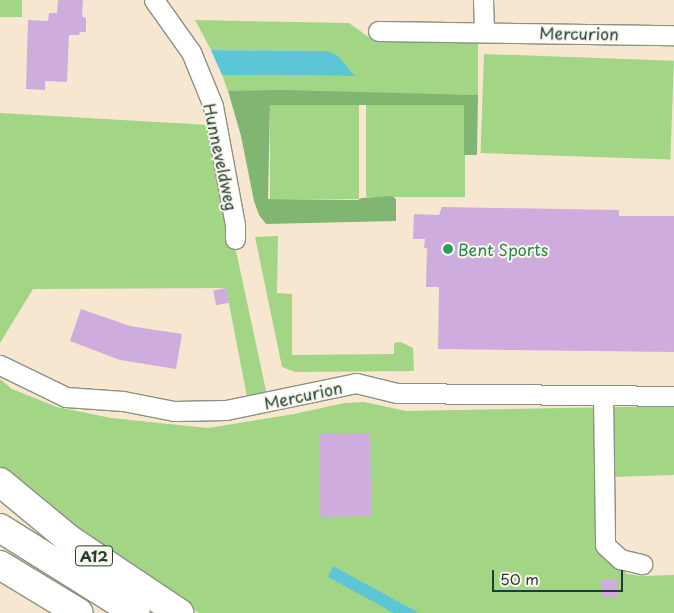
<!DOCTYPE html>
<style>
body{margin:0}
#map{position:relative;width:674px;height:613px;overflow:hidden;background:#f7e7d1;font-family:"Playpen Sans",sans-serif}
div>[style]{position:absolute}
.green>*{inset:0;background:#a2d584;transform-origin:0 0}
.forest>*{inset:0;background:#81b672}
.water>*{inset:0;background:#5cc6d7}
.building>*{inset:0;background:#cfacde;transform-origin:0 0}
.roads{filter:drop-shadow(1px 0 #8b9282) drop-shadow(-1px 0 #8b9282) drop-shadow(0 1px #8b9282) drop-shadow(0 -1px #8b9282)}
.minor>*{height:19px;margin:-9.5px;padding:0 9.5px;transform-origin:9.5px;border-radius:9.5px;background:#fff}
.highway>*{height:28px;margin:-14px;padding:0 14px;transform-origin:14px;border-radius:14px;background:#fff}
.dots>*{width:14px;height:14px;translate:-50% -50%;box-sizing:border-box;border:2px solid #fbf7ec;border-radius:50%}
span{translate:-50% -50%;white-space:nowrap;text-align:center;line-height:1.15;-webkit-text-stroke:4px #fbf7ec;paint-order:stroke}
.shield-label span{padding:1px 4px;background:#fbf7ec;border:1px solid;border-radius:4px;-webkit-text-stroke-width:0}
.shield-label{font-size:15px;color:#1f3d34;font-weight:700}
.street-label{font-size:16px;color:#1f3d34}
.leisure-label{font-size:16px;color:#27864d}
.left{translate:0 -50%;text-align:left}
.scale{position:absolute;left:492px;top:570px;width:131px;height:22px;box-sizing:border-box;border:2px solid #1f3d34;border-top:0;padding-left:6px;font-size:15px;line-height:18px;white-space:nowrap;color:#1f3d34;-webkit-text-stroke:4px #fbf7ec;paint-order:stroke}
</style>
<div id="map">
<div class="green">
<div style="left:0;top:0;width:22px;height:17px"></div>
<div style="clip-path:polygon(195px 20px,349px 23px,370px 38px,379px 40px,478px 41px,478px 95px,228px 91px,222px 75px,354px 76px,327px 51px,211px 50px)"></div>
<div style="left:484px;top:54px;width:190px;height:99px;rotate:2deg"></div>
<div style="left:270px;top:105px;width:89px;height:94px"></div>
<div style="left:366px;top:105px;width:99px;height:92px"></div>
<div style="clip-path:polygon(0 113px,209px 125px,268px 400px,248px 402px,226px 288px,33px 289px,0 343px)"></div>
<div style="clip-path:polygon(278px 236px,277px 293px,292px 294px,292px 355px,394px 354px,394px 343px,401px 342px,413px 348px,414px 371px,295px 372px,282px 367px,255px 237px)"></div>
<div style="clip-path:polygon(0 379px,12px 389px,57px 407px,111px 418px,208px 428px,294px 414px,344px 403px,364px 402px,406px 411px,674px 406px,674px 475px,609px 477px,609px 554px,616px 565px,627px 574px,642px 576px,674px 575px,674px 613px,199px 613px,113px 558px,0 472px)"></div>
</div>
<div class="forest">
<div style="clip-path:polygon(281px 90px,478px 95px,477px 155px,464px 155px,464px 105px,270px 105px,268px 199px,358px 200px,361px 198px,392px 196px,396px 199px,396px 221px,266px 224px,259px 215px,254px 201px,241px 136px,228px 91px)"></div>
</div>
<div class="water">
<div style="clip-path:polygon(211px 50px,327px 51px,338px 56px,355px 76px,222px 75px)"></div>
<div style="clip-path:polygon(333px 566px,419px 613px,394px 613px,328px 577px)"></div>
</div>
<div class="building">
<div style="clip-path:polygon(58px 0,83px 0,82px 14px,83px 17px,86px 18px,86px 32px,80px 32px,79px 35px,69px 35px,67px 82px,45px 81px,45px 90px,26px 89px,28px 20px,48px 21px,49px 13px,57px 13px)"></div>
<div style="clip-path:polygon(442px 207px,619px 210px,619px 216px,674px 216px,674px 352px,438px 349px,439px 287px,426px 287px,427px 248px,424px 248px,425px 239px,413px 239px,414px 214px,439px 215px)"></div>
<div style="left:226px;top:288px;width:15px;height:13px;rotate:79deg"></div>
<div style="clip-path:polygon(81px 309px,130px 326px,182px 334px,176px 369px,120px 360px,70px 341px)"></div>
<div style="left:370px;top:433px;width:83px;height:51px;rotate:89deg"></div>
<div style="left:601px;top:579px;width:16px;height:19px"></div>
</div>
<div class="roads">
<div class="minor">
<div style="left:154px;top:0;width:64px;rotate:54.6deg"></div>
<div style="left:191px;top:52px;width:58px;rotate:67.8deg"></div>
<div style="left:213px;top:106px;width:121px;rotate:79.5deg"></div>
<div style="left:235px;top:225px;width:14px;rotate:90deg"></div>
<div style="left:483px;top:0;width:32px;rotate:88deg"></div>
<div style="left:378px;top:31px;width:296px;rotate:0.8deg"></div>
<div style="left:0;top:365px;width:73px;rotate:25.9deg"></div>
<div style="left:66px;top:397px;width:57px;rotate:4deg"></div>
<div style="left:123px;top:401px;width:52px;rotate:11.1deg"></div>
<div style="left:174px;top:411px;width:52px;rotate:-1.1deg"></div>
<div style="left:226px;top:410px;width:133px;rotate:-11.7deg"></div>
<div style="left:356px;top:383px;width:42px;rotate:13.7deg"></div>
<div style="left:397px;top:393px;width:277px;rotate:0.6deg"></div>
<div style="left:603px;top:395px;width:150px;rotate:89.2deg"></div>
<div style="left:605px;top:545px;width:21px;rotate:43deg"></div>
<div style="left:620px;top:559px;width:23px;rotate:13deg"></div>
</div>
<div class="highway">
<div style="left:0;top:482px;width:89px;rotate:39.6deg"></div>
<div style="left:69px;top:539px;width:133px;rotate:33.9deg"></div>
<div style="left:0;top:528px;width:160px;rotate:32deg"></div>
<div style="left:0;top:565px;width:92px;rotate:31.3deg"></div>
</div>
</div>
<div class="dots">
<div style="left:448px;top:249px;background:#2e9e5b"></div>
</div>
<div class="shield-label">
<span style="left:94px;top:556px">A12</span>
</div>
<div class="street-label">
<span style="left:579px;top:33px;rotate:1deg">Mercurion</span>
<span style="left:221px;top:157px;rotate:78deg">Hunneveldweg</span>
<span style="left:303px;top:395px;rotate:-12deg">Mercurion</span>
</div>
<div class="leisure-label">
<span class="left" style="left:458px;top:249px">Bent Sports</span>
</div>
<div class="scale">50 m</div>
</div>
